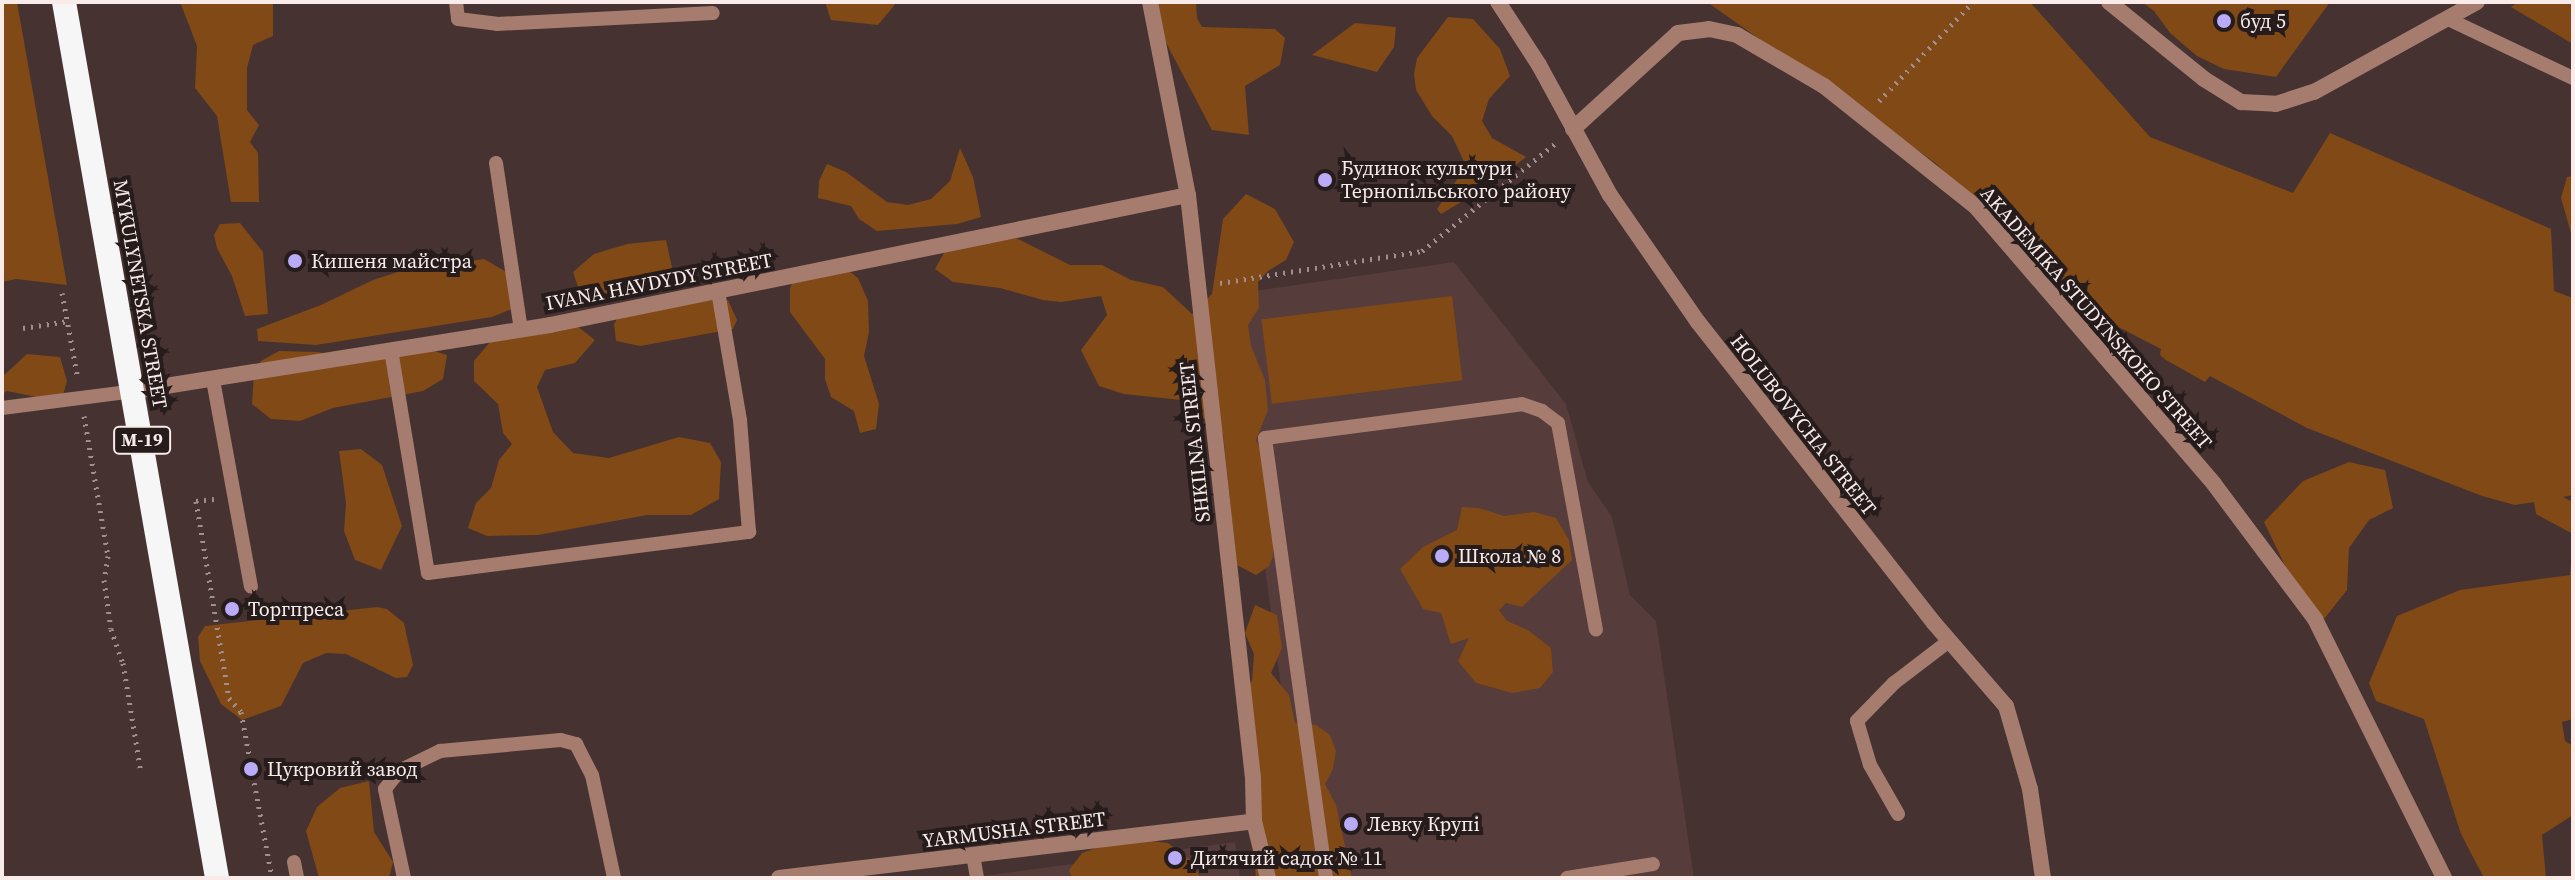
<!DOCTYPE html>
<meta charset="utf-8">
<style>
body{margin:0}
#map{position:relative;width:2575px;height:880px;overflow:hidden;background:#453231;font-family:"Source Serif 4",serif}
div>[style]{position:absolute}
.built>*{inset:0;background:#563c3a}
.green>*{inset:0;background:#814915;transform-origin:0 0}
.path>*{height:5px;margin-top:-2.5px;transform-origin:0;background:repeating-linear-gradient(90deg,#9f8f8e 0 2px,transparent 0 8px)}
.lane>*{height:14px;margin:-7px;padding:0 7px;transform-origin:7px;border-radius:7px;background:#a57c6e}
.street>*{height:16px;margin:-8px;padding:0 8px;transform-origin:8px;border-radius:8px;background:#a57c6e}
.highway>*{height:24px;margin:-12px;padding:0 12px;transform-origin:12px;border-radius:12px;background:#f6f6f6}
.dots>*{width:22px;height:22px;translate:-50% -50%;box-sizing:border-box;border:4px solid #251c1b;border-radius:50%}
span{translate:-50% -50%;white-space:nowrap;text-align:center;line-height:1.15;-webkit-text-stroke:8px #251c1b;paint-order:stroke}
.shield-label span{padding:2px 6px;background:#251c1b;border:2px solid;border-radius:6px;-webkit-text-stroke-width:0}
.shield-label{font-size:18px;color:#f8ebea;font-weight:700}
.poi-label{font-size:20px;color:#f8ebea}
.left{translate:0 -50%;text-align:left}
.street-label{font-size:20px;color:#f8ebea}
.frame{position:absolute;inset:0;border:4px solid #f8ebea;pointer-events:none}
</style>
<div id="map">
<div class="built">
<div style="clip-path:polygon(1454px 262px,1566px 404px,1588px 482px,1612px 517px,1630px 595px,1656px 621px,1694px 878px,1307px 878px,1228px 295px)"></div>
<div style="clip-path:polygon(1235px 842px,1240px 878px,967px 878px)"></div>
</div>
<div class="green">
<div style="clip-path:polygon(2px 2px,17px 2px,67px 285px,16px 279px,2px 282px)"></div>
<div style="clip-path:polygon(180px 2px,273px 2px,273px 36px,253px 45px,247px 68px,247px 110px,259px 125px,250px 142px,258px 153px,259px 202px,231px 202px,217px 116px,195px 88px,197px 46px)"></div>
<div style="clip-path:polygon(825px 2px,897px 2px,878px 25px,831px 20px)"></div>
<div style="clip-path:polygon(1156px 2px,1196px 2px,1197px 18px,1202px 27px,1275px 29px,1285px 38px,1280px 65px,1245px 86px,1249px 135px,1212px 130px,1162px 35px)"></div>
<div style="clip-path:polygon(1707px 2px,2030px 2px,2150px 137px,2293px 193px,2330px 133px,2551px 229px,2554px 291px,2573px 298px,2573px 495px,2563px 497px,2573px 502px,2573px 534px,2536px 514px,2534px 502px,2515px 505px,2482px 496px,2307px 428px,2210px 376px,2205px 382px,2166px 360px,2160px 355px,2161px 349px,2101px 318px,1934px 162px)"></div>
<div style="clip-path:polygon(2142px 2px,2330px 2px,2276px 77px,2224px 69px,2197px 56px,2170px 33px,2154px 11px)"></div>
<div style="clip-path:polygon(2518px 2px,2573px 2px,2573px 44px,2511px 7px)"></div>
<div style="clip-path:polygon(1448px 17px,1473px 19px,1500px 49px,1510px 76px,1489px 99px,1482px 121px,1492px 138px,1526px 157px,1493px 183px,1441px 214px,1437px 209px,1466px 166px,1452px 136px,1432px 116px,1416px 90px,1414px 74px,1417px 58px)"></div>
<div style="clip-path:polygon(1355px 23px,1396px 27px,1394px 47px,1377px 72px,1312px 55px)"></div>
<div style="clip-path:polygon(960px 148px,973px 177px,981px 217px,957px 224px,877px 231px,859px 219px,851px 206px,818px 198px,819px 181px,827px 164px,846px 172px,887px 202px,908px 205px,931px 199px,950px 181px)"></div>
<div style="clip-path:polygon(2573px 176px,2573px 240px,2561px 198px,2567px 177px)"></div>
<div style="clip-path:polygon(1246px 194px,1275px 209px,1294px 242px,1286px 260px,1268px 271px,1258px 282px,1259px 308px,1248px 325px,1251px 346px,1265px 380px,1268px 410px,1256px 440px,1262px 453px,1273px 530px,1273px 557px,1269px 566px,1256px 575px,1237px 565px,1223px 434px,1181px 400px,1124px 394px,1099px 386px,1081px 350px,1107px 315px,1101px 296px,1061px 302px,1043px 300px,1000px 288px,953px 282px,935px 269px,945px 251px,1016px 238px,1070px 265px,1102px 265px,1131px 280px,1163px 287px,1192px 314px,1212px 294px,1223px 219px)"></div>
<div style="clip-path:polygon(240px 223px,263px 252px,268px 314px,245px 316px,232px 276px,217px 248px,214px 235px,220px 224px)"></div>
<div style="clip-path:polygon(666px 240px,673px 272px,666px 279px,640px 289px,607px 293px,579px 290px,573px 272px,594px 254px,627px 244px)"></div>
<div style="clip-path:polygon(484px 259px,510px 274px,512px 309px,492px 317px,316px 345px,258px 341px,257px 329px,321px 305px,373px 280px,404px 270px)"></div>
<div style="clip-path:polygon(840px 264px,858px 278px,868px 301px,869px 332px,864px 356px,879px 404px,876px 429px,860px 433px,854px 411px,831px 397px,825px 379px,825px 359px,790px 312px,790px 288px,799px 267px)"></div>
<div style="left:1452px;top:296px;width:85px;height:192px;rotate:83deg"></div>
<div style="clip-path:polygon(704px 298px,728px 300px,737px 320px,733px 329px,640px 346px,616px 341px,614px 324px,619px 316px)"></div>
<div style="clip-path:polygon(577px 326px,595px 340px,575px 363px,545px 370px,537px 387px,553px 432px,573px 453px,609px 458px,679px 437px,710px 443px,721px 462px,719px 499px,691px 515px,647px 515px,538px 535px,487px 536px,468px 528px,476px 503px,491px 488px,499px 460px,512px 444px,503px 433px,498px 404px,474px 381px,474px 361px,490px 342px)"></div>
<div style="clip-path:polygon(407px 342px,447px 355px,443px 379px,423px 391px,333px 408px,300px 421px,271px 419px,252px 404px,254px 373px,261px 361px,279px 351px,318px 352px,355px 359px)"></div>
<div style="clip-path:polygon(27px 354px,60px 357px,67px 381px,61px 402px,7px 391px,2px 394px,2px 377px)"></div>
<div style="clip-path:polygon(361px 449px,382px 465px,402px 526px,381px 570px,355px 560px,344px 531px,346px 503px,339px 451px)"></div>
<div style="clip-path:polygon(2349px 462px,2385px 470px,2393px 508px,2369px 520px,2349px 548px,2347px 590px,2324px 619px,2291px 578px,2264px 522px,2303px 481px)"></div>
<div style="clip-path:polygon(1462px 507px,1479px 508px,1504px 516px,1534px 512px,1556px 518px,1569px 540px,1572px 560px,1522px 607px,1506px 603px,1499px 610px,1507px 621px,1528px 630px,1551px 648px,1553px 672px,1540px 688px,1512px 693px,1476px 683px,1458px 661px,1469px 638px,1451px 644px,1441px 613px,1423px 609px,1400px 569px,1423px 547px,1457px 530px)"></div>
<div style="clip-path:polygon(2573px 540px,2573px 719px,2562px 722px,2565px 741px,2573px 746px,2573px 815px,2542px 835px,2546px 878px,2484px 878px,2461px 834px,2424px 719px,2376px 701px,2369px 683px,2397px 616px,2460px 590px,2570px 575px)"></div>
<div style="clip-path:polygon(1255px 605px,1277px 615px,1282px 648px,1271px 673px,1289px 695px,1295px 723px,1316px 725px,1330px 735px,1336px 751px,1333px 769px,1325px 784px,1336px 805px,1352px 878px,1256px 878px,1241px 708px,1252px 680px,1254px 654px,1245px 633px)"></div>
<div style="clip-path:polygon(377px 607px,387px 609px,404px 623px,413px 665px,407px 677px,396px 678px,346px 654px,326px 653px,303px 663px,281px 706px,242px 720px,221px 704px,200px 661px,198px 637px,205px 626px)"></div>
<div style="clip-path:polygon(369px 781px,374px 832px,393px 862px,389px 878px,319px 878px,306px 831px,317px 807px,340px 788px)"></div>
<div style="clip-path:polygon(1143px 840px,1168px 843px,1193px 862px,1200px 878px,1072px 878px,1069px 870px,1082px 853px,1104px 845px)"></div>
</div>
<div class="path">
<div style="left:1879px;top:101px;width:137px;rotate:-46.5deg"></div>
<div style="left:1220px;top:283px;width:205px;rotate:-9deg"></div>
<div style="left:1422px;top:251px;width:174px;rotate:-38.9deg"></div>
<div style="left:62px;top:293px;width:87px;rotate:79.5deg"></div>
<div style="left:23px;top:328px;width:46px;rotate:-8.8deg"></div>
<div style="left:84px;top:416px;width:142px;rotate:80.3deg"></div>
<div style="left:108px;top:556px;width:24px;rotate:99deg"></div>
<div style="left:104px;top:580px;width:49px;rotate:81.9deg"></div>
<div style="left:111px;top:629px;width:36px;rotate:71deg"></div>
<div style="left:123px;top:663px;width:111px;rotate:80.7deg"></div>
<div style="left:214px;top:499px;width:18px;rotate:174deg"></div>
<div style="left:196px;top:501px;width:200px;rotate:80.5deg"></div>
<div style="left:229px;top:698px;width:18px;rotate:49deg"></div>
<div style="left:241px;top:712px;width:169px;rotate:79.4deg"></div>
</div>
<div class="lane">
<div style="left:456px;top:2px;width:17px;rotate:83deg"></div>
<div style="left:458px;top:19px;width:39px;rotate:7deg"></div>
<div style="left:497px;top:24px;width:216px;rotate:-2.9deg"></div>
<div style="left:2448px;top:19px;width:138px;rotate:25.3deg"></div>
<div style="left:496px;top:163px;width:169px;rotate:81.5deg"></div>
<div style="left:391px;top:350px;width:226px;rotate:80.6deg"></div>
<div style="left:428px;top:573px;width:324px;rotate:-7.3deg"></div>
<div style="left:749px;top:532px;width:112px;rotate:-94.6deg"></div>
<div style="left:740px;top:420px;width:131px;rotate:-99.7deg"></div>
<div style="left:213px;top:380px;width:210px;rotate:79.6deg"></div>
<div style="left:2px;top:408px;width:133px;rotate:-7.3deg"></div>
<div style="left:1898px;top:814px;width:56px;rotate:-119.7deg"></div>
<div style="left:1870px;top:765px;width:46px;rotate:-106.5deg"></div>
<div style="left:1857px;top:721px;width:53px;rotate:-45.8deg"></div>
<div style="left:1894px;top:683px;width:69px;rotate:-37.4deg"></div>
<div style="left:973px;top:855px;width:23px;rotate:80deg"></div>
<div style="left:294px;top:862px;width:16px;rotate:79deg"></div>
<div style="left:404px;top:878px;width:91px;rotate:-102.1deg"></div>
<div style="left:385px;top:789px;width:23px;rotate:-52deg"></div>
<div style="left:399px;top:771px;width:46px;rotate:-26deg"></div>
<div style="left:440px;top:751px;width:121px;rotate:-5.2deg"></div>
<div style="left:561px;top:740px;width:16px;rotate:15deg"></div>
<div style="left:576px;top:744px;width:35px;rotate:63deg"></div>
<div style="left:592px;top:775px;width:105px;rotate:77.9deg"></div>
<div style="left:1326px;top:878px;width:444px;rotate:-97.9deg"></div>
<div style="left:1265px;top:438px;width:259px;rotate:-7.5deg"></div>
<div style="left:1522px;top:404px;width:21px;rotate:19deg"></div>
<div style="left:1542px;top:411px;width:20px;rotate:37deg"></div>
<div style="left:1558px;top:423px;width:210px;rotate:79.6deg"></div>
<div style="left:1567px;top:878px;width:87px;rotate:-9.2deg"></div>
</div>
<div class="street">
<div style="left:1150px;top:2px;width:197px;rotate:78.9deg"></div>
<div style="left:1188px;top:195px;width:587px;rotate:83.64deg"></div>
<div style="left:1253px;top:778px;width:43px;rotate:88.7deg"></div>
<div style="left:1254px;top:821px;width:59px;rotate:76.2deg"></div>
<div style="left:1498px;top:2px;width:75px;rotate:56.9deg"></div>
<div style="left:1539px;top:65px;width:148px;rotate:61.4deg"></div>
<div style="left:1610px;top:195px;width:155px;rotate:55.3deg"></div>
<div style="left:1698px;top:322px;width:382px;rotate:51.9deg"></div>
<div style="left:1934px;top:623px;width:110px;rotate:49.1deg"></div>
<div style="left:2006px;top:706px;width:86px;rotate:73.9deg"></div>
<div style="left:2030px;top:789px;width:90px;rotate:81.7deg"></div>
<div style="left:2109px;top:2px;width:122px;rotate:39deg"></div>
<div style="left:2204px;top:79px;width:44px;rotate:31.9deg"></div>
<div style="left:2241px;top:102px;width:35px;rotate:3deg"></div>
<div style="left:2276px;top:104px;width:40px;rotate:-18deg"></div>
<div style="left:2314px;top:92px;width:186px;rotate:-28.9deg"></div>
<div style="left:1573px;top:129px;width:142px;rotate:-42.4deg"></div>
<div style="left:1678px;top:33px;width:31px;rotate:-7deg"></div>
<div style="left:1709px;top:29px;width:29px;rotate:12deg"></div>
<div style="left:1737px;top:35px;width:101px;rotate:30.4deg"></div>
<div style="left:1824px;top:86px;width:194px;rotate:38.5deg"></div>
<div style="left:1976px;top:207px;width:365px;rotate:49.3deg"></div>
<div style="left:2214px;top:484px;width:169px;rotate:53.2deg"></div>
<div style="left:2315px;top:619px;width:289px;rotate:63.5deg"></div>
<div style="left:134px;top:391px;width:421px;rotate:-9deg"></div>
<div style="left:550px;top:325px;width:651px;rotate:-11.52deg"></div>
<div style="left:779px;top:878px;width:478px;rotate:-6.8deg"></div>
</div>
<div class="highway">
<div style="left:64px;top:2px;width:889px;rotate:80.09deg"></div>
</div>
<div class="dots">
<div style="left:2224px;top:21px;background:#b9abf7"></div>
<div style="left:1325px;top:180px;background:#b9abf7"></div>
<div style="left:295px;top:261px;background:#b9abf7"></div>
<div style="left:1442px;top:556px;background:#b9abf7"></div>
<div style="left:232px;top:609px;background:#b9abf7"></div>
<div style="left:251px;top:769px;background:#b9abf7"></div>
<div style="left:1351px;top:824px;background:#b9abf7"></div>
<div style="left:1175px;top:858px;background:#b9abf7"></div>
</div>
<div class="shield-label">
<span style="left:142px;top:440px">М-19</span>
</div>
<div class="poi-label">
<span class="left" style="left:2240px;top:21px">буд 5</span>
<span class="left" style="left:1341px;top:180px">Будинок культури<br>Тернопільського району</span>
<span class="left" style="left:311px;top:261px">Кишеня майстра</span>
<span class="left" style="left:1458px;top:556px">Школа № 8</span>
<span class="left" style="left:248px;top:609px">Торгпреса</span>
<span class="left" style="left:267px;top:769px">Цукровий завод</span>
<span class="left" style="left:1367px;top:824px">Левку Крупі</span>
<span class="left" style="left:1191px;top:858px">Дитячий садок № 11</span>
</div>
<div class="street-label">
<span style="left:659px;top:282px;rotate:-11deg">IVANA HAVDYDY STREET</span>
<span style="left:140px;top:294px;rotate:80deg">MYKULYNETSKA STREET</span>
<span style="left:2096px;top:318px;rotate:49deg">AKADEMIKA STUDYNSKOHO STREET</span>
<span style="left:1803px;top:425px;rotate:52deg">HOLUBOVYCHA STREET</span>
<span style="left:1195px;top:442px;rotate:-96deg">SHKILNA STREET</span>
<span style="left:1014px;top:830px;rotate:-7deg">YARMUSHA STREET</span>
</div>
<div class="frame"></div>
</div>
